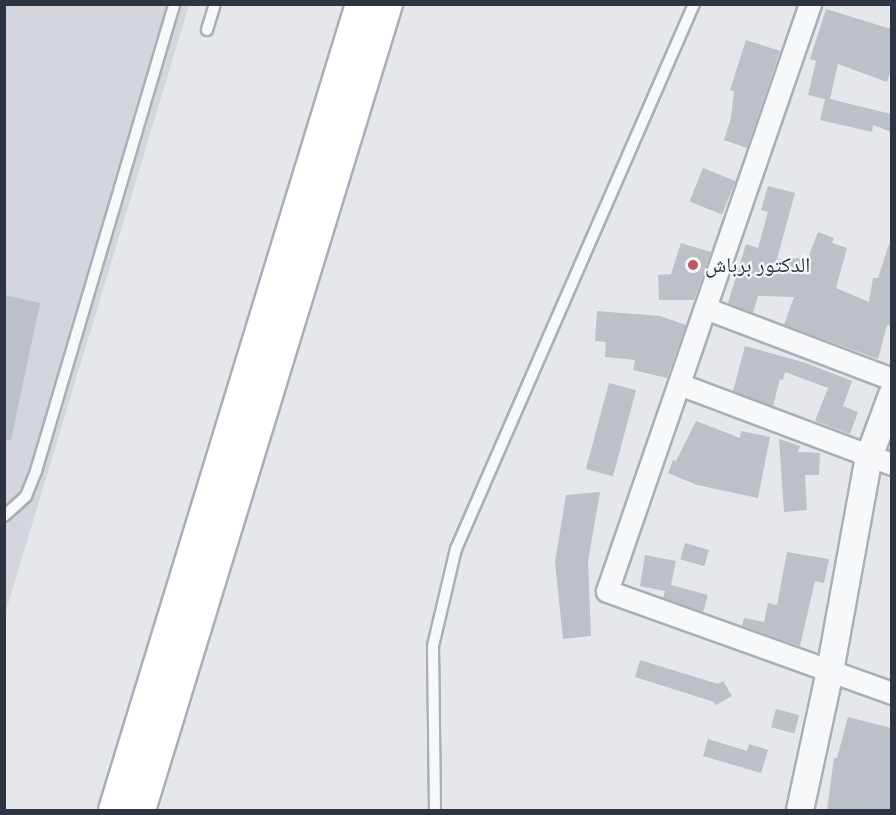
<!DOCTYPE html>
<meta charset="utf-8">
<style>
body{margin:0}
#map{position:relative;width:896px;height:815px;overflow:hidden;background:#e5e7eb;font-family:Karla,"Noto Naskh Arabic",sans-serif}
div>[style]{position:absolute}
.built>*{inset:0;background:#d3d6dd}
.building>*{inset:0;background:#bcc0c7;transform-origin:0 0}
.roads{filter:drop-shadow(2px 0 #aaaeb5) drop-shadow(-2px 0 #aaaeb5) drop-shadow(0 2px #aaaeb5) drop-shadow(0 -2px #aaaeb5)}
.service>*{height:10px;margin:-5px;padding:0 5px;transform-origin:5px;border-radius:5px;background:#f7f8fa}
.minor>*{height:21px;margin:-10.5px;padding:0 10.5px;transform-origin:10.5px;border-radius:10.5px;background:#f7f8fa}
.tertiary>*{height:26px;margin:-13px;padding:0 13px;transform-origin:13px;border-radius:13px;background:#f7f8fa}
.secondary>*{height:28px;margin:-14px;padding:0 14px;transform-origin:14px;border-radius:14px;background:#fff}
.dots>*{width:16px;height:16px;translate:-50% -50%;box-sizing:border-box;border:3px solid #f4f6f8;border-radius:50%}
span{translate:-50% -50%;white-space:nowrap;text-align:center;line-height:1.15;-webkit-text-stroke:4.5px #f4f6f8;paint-order:stroke}
.poi-label{font-size:21px;color:#2d3542}
.left{translate:0 -50%;text-align:left}
.frame{position:absolute;inset:0;border:6px solid #2d3542;pointer-events:none}
</style>
<div id="map">
<div class="built">
<div style="clip-path:polygon(5px 5px,189px 5px,5px 614px)"></div>
</div>
<div class="building">
<div style="clip-path:polygon(826px 9px,891px 29px,891px 69px,887px 82px,838px 64px,830px 99px,891px 114px,891px 132px,873px 125px,872px 132px,820px 120px,825px 99px,808px 95px,816px 61px,810px 59px)"></div>
<div style="clip-path:polygon(746px 40px,780px 51px,747px 148px,724px 140px,731px 118px,734px 91px,730px 90px)"></div>
<div style="left:703px;top:168px;width:35px;height:36px;rotate:22deg"></div>
<div style="clip-path:polygon(768px 186px,795px 193px,777px 259px,808px 258px,818px 232px,834px 238px,832px 243px,847px 248px,836px 288px,869px 302px,873px 278px,878px 278px,889px 244px,891px 245px,891px 326px,887px 325px,878px 359px,784px 325px,794px 297px,758px 296px,753px 313px,728px 303px,746px 244px,758px 248px,768px 212px,761px 210px)"></div>
<div style="clip-path:polygon(681px 243px,711px 252px,694px 300px,659px 300px,658px 275px,671px 274px)"></div>
<div style="clip-path:polygon(4px 295px,40px 303px,11px 440px,4px 440px)"></div>
<div style="clip-path:polygon(597px 311px,660px 316px,686px 325px,667px 378px,633px 370px,635px 360px,605px 357px,606px 342px,595px 341px)"></div>
<div style="clip-path:polygon(745px 346px,806px 363px,852px 381px,843px 406px,858px 412px,850px 434px,815px 421px,828px 388px,785px 372px,783px 380px,780px 379px,773px 406px,733px 391px)"></div>
<div style="left:609px;top:383px;width:28px;height:89px;rotate:15deg"></div>
<div style="clip-path:polygon(696px 421px,740px 438px,741px 431px,770px 437px,758px 498px,697px 485px,668px 473px,673px 460px,676px 461px)"></div>
<div style="clip-path:polygon(779px 439px,800px 446px,798px 452px,820px 453px,819px 475px,805px 475px,807px 510px,784px 512px)"></div>
<div style="clip-path:polygon(600px 492px,588px 561px,591px 636px,563px 639px,555px 562px,566px 495px)"></div>
<div style="left:685px;top:543px;width:25px;height:17px;rotate:16deg"></div>
<div style="clip-path:polygon(787px 552px,829px 559px,824px 583px,815px 581px,800px 646px,742px 626px,744px 618px,764px 622px,768px 603px,777px 605px)"></div>
<div style="clip-path:polygon(645px 555px,676px 561px,671px 585px,708px 595px,703px 612px,663px 598px,665px 591px,640px 586px)"></div>
<div style="clip-path:polygon(640px 660px,718px 684px,723px 681px,732px 696px,716px 705px,714px 702px,635px 677px)"></div>
<div style="left:776px;top:709px;width:24px;height:19px;rotate:15deg"></div>
<div style="clip-path:polygon(848px 717px,891px 728px,890px 810px,827px 810px,834px 758px,837px 758px)"></div>
<div style="clip-path:polygon(708px 739px,747px 751px,749px 744px,768px 750px,761px 773px,703px 756px)"></div>
</div>
<div class="roads">
<div class="service">
<div style="left:207px;top:30px;width:27px;rotate:-73deg"></div>
<div style="left:4px;top:516px;width:30px;rotate:-42deg"></div>
<div style="left:26px;top:496px;width:27px;rotate:-68deg"></div>
<div style="left:36px;top:471px;width:487px;rotate:-73.5deg"></div>
<div style="left:435px;top:810px;width:164px;rotate:-90.7deg"></div>
<div style="left:433px;top:646px;width:100px;rotate:-76.7deg"></div>
<div style="left:456px;top:549px;width:595px;rotate:-66.41deg"></div>
</div>
<div class="minor">
<div style="left:810px;top:4px;width:621px;rotate:109.08deg"></div>
<div style="left:607px;top:591px;width:303px;rotate:19.7deg"></div>
<div style="left:705px;top:308px;width:200px;rotate:20.8deg"></div>
<div style="left:679px;top:384px;width:228px;rotate:20.6deg"></div>
</div>
<div class="tertiary">
<div style="left:800px;top:810px;width:142px;rotate:-77.8deg"></div>
<div style="left:830px;top:671px;width:218px;rotate:-79.7deg"></div>
<div style="left:869px;top:457px;width:66px;rotate:-69.6deg"></div>
</div>
<div class="secondary">
<div style="left:113px;top:810px;width:843px;rotate:-72.96deg"></div>
<div style="left:141px;top:810px;width:843px;rotate:-72.96deg"></div>
</div>
</div>
<div class="dots">
<div style="left:693px;top:265px;background:#c35665"></div>
</div>
<div class="poi-label">
<span class="left" style="left:705px;top:265px">الدكتور برباش</span>
</div>
<div class="frame"></div>
</div>
